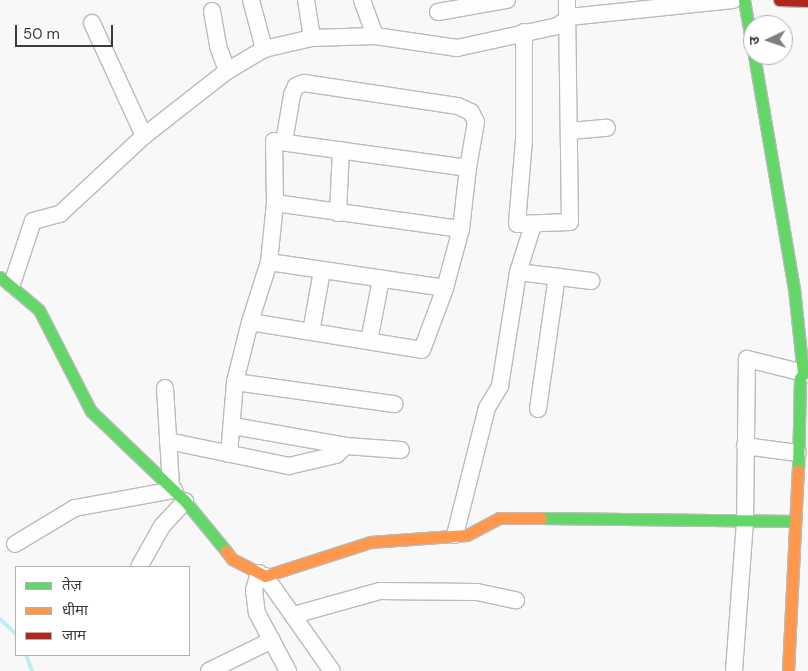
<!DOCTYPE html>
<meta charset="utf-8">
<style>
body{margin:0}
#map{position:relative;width:808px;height:671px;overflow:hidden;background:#f8f8f9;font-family:"DM Sans","Noto Sans Devanagari",sans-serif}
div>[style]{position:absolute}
.stream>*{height:4px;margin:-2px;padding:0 2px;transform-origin:2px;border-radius:2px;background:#bceef4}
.roads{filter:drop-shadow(1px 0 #bbb) drop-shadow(-1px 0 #bbb) drop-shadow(0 1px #bbb) drop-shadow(0 -1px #bbb)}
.street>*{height:16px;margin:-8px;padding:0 8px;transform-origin:8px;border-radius:8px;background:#fefefe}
.fast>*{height:11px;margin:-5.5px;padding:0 5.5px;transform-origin:5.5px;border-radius:5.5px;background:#63d668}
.slow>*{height:11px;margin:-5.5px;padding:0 5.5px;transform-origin:5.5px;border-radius:5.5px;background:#ff974d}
.jam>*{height:11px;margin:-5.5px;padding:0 5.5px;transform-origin:5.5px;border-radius:5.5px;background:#b3261e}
span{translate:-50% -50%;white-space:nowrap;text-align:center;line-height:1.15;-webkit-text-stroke:5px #fff;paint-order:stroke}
.legend{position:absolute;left:15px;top:566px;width:175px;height:90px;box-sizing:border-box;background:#fff;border:1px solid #b1b1b1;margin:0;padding:6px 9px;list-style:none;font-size:15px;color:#3c3c3d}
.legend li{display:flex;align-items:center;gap:10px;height:25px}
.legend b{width:25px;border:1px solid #b1b1b1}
.north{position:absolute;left:743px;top:15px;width:50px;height:50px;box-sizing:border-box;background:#fff;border:1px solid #b1b1b1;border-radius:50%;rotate:267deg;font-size:14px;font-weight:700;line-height:20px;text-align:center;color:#3c3c3d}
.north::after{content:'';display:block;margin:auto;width:18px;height:22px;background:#7e7e7f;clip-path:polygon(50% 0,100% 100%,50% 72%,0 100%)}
.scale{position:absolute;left:15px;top:25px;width:98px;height:22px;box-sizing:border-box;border:2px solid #3c3c3d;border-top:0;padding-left:6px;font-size:15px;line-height:18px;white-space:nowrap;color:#3c3c3d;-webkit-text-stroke:4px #fff;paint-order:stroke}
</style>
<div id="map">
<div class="stream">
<div style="left:0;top:619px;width:22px;rotate:43deg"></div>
<div style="left:26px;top:655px;width:17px;rotate:69deg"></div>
</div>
<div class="roads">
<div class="street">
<div style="left:251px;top:0;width:51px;rotate:75.1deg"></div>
<div style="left:306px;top:0;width:38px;rotate:81deg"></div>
<div style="left:362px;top:0;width:38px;rotate:70deg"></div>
<div style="left:212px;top:11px;width:36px;rotate:80deg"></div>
<div style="left:218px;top:46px;width:27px;rotate:70deg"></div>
<div style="left:438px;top:12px;width:70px;rotate:-9.9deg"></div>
<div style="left:92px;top:23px;width:124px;rotate:65.3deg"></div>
<div style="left:524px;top:32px;width:108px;rotate:90deg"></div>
<div style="left:524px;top:140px;width:84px;rotate:94.8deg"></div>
<div style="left:517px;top:224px;width:53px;rotate:-2.2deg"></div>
<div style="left:570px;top:222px;width:222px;rotate:-90.8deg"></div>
<div style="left:570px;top:131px;width:37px;rotate:-5deg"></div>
<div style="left:284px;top:142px;width:48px;rotate:-80.3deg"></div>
<div style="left:292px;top:95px;width:10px;rotate:-66deg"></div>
<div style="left:296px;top:86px;width:9px;rotate:-21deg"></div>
<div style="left:304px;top:83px;width:156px;rotate:8.5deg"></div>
<div style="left:458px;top:106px;width:14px;rotate:25deg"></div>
<div style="left:471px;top:112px;width:11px;rotate:63deg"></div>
<div style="left:476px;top:122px;width:47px;rotate:99.9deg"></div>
<div style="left:275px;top:203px;width:188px;rotate:8deg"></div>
<div style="left:338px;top:213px;width:63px;rotate:-87.3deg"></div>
<div style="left:269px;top:262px;width:178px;rotate:8.4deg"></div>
<div style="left:518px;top:272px;width:74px;rotate:7deg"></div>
<div style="left:12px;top:284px;width:66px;rotate:-71.6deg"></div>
<div style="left:33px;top:221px;width:28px;rotate:-15deg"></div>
<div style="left:60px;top:214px;width:115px;rotate:-42.9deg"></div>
<div style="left:144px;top:136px;width:105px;rotate:-38.1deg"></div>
<div style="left:227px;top:71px;width:43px;rotate:-30.7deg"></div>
<div style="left:264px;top:49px;width:49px;rotate:-12.9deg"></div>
<div style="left:312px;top:38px;width:63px;rotate:-1.8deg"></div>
<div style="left:375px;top:36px;width:83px;rotate:8.3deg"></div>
<div style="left:457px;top:48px;width:103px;rotate:-12.3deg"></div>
<div style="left:558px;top:26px;width:14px;rotate:-39deg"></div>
<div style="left:569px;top:17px;width:165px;rotate:-5.9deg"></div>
<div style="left:311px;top:332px;width:62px;rotate:-79.8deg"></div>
<div style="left:369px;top:341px;width:63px;rotate:-79deg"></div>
<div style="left:235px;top:382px;width:161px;rotate:7.9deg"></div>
<div style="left:165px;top:388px;width:99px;rotate:86.5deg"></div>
<div style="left:538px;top:409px;width:134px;rotate:-81.9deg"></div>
<div style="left:233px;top:426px;width:115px;rotate:10deg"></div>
<div style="left:346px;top:446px;width:55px;rotate:4.2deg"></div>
<div style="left:168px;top:441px;width:124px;rotate:11.7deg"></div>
<div style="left:289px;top:466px;width:48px;rotate:-13.2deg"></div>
<div style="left:336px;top:455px;width:13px;rotate:-42deg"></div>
<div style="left:745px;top:446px;width:53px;rotate:7.5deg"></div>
<div style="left:229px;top:454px;width:72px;rotate:-85.2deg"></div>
<div style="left:235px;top:382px;width:62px;rotate:-76deg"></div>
<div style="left:250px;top:322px;width:174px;rotate:9.2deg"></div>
<div style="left:422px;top:350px;width:66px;rotate:-69.6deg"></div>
<div style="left:445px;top:288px;width:61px;rotate:-74.8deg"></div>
<div style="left:461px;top:229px;width:61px;rotate:-83.5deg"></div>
<div style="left:468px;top:168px;width:196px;rotate:-172.1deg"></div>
<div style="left:274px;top:141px;width:62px;rotate:89.1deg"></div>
<div style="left:275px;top:203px;width:59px;rotate:95.8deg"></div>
<div style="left:269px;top:262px;width:63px;rotate:107.6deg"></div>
<div style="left:455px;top:535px;width:131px;rotate:-75.9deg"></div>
<div style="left:487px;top:408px;width:26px;rotate:-59deg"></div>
<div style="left:500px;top:386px;width:115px;rotate:-81deg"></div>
<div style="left:518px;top:272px;width:49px;rotate:-72.3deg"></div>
<div style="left:15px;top:544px;width:70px;rotate:-31deg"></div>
<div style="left:75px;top:508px;width:101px;rotate:-10.3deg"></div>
<div style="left:139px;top:567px;width:47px;rotate:-60.7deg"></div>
<div style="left:162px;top:526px;width:34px;rotate:-47deg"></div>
<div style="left:259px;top:573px;width:18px;rotate:106deg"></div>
<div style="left:254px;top:590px;width:23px;rotate:83deg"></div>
<div style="left:257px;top:613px;width:66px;rotate:61.9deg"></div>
<div style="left:265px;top:576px;width:116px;rotate:54.8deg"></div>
<div style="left:294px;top:615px;width:89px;rotate:-15.6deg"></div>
<div style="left:380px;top:591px;width:97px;rotate:0.6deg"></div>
<div style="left:477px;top:592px;width:40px;rotate:12deg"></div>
<div style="left:209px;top:671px;width:70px;rotate:-26.2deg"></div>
<div style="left:734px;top:671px;width:150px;rotate:-85.8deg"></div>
<div style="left:745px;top:521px;width:162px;rotate:-89.3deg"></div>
<div style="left:747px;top:359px;width:63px;rotate:13.8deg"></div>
</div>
<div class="fast">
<div style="left:744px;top:0;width:52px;rotate:80deg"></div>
<div style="left:754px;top:55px;width:236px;rotate:80.3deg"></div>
<div style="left:794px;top:288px;width:86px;rotate:84deg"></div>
<div style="left:803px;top:374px;width:5px;rotate:127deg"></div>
<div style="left:800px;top:378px;width:92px;rotate:91.2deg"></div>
<div style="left:0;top:277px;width:51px;rotate:40.2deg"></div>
<div style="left:39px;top:310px;width:114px;rotate:62.8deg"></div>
<div style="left:91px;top:411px;width:130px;rotate:43.8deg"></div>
<div style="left:185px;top:501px;width:65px;rotate:50.6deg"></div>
<div style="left:541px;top:518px;width:254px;rotate:0.7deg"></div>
</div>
<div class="slow">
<div style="left:226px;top:551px;width:10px;rotate:53deg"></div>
<div style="left:232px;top:559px;width:37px;rotate:27deg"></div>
<div style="left:265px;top:576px;width:110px;rotate:-17.9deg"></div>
<div style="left:370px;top:542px;width:97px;rotate:-4.1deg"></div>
<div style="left:467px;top:535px;width:36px;rotate:-28deg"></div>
<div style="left:499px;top:518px;width:42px"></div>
<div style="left:788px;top:671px;width:201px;rotate:-87.2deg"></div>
</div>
<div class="jam">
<div style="left:779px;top:0;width:29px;rotate:2deg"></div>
</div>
</div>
<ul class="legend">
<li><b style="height:6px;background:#63d668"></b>तेज़</li>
<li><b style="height:6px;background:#ff974d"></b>धीमा</li>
<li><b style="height:6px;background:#b3261e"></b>जाम</li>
</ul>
<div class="north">उ</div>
<div class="scale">50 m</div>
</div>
